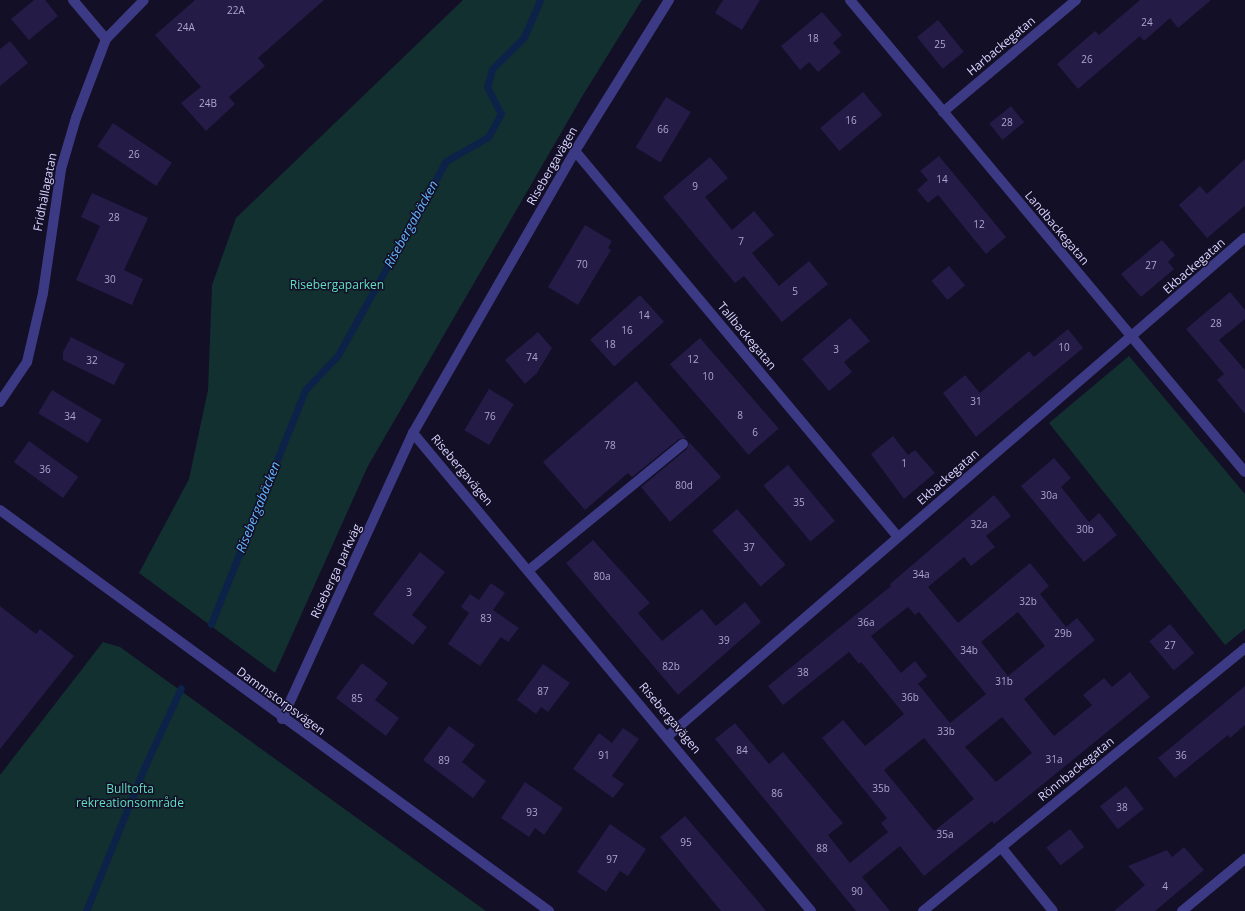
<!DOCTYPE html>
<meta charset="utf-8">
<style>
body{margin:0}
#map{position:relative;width:1245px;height:911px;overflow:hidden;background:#130f26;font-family:"Open Sans",sans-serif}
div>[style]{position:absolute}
.green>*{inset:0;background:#12302f}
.stream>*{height:7px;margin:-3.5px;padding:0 3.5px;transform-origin:3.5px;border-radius:3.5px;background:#0c2248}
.building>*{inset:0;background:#241b47;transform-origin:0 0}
.service>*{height:10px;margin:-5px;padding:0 5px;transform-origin:5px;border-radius:5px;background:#3d3a85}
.minor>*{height:10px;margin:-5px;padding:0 5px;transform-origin:5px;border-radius:5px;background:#3d3a85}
span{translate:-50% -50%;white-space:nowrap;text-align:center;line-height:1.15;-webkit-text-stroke:3px #130f26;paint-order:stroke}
.number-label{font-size:10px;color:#aca6d1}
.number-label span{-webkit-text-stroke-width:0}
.street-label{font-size:12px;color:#d9d4ff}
.park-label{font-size:12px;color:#5fe0c0}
.water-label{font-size:13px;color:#62b6ff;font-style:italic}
</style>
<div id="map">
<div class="green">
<div style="clip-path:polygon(463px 0,642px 0,583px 95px,368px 466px,275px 673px,139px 573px,189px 479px,208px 390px,212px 285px,236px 218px)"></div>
<div style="clip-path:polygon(1129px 356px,1245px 494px,1245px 629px,1225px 645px,1049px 423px)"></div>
<div style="clip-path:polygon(103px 642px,120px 647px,486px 911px,0 911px,0 775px)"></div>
</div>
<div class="stream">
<div style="left:211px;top:624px;width:252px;rotate:-68.1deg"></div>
<div style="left:305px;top:390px;width:48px;rotate:-46.7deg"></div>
<div style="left:338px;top:355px;width:222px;rotate:-60.9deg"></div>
<div style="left:446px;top:161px;width:48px;rotate:-29.7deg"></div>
<div style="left:488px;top:137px;width:26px;rotate:-61deg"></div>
<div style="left:501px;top:114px;width:30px;rotate:-117deg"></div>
<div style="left:487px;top:87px;width:19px;rotate:-74deg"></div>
<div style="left:492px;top:69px;width:45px;rotate:-45deg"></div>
<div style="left:524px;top:37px;width:40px;rotate:-66.6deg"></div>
<div style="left:86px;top:911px;width:154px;rotate:-67.9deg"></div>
<div style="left:144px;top:768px;width:88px;rotate:-65.2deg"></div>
</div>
<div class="building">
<div style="clip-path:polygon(34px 0,45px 0,58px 16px,29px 40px,11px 19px)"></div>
<div style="clip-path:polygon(195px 0,324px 0,258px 58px,265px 66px,229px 97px,235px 104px,206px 131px,181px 103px,201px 87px,155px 35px)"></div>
<div style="clip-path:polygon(723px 0,760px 0,742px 30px,715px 13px)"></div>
<div style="clip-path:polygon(1140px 0,1211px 0,1178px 28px,1170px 18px,1144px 41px,1140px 36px,1078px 89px,1057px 64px,1095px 31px,1099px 35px)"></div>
<div style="clip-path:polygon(822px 12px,842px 35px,833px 43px,841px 52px,818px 72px,809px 62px,800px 70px,781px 46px)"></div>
<div style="left:938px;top:20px;width:41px;height:27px;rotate:51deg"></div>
<div style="clip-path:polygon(10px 41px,28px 63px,0 86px,0 49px)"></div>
<div style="left:863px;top:92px;width:30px;height:56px;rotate:50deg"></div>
<div style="left:666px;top:97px;width:29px;height:59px;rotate:31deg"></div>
<div style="left:1011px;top:106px;width:21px;height:28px;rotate:51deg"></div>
<div style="left:113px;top:123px;width:71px;height:28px;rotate:34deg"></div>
<div style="clip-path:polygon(939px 156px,1006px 237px,986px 254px,938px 195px,928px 203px,917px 190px,928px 180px,920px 171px)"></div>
<div style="clip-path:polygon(710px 157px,728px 178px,705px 197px,732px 230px,754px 211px,774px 235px,752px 253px,779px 286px,809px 261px,828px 284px,782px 322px,744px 276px,735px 283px,663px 197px)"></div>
<div style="clip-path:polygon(1245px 159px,1245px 206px,1207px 238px,1179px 205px,1200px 186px,1207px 194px)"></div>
<div style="clip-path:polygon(92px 193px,148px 218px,124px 270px,143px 279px,132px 305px,76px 280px,100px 226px,81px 217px)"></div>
<div style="clip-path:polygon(585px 225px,612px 241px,608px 248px,611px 250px,578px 305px,548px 287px)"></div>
<div style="clip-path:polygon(1162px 240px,1175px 255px,1168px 262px,1174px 269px,1141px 297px,1121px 274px)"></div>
<div style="left:949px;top:266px;width:25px;height:23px;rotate:50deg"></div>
<div style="clip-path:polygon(1230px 292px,1245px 310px,1245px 319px,1219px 340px,1245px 370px,1245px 414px,1217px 380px,1224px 374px,1186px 329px)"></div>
<div style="left:640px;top:295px;width:36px;height:67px;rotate:48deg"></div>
<div style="clip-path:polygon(850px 318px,870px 341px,844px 362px,852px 372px,829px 391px,802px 359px)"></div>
<div style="clip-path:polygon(1068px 329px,1083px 348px,976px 437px,943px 393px,965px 375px,980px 393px,1029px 351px,1034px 357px)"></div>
<div style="clip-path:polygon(538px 332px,552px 348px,537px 373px,525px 384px,505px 360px)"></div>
<div style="clip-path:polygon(71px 337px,125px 364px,114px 385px,63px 360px,63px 352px)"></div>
<div style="left:700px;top:338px;width:120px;height:40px;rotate:49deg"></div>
<div style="clip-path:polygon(636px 381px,686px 438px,679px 439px,632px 477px,628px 473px,585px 510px,543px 462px)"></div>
<div style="left:489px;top:389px;width:29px;height:48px;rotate:31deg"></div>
<div style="left:52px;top:390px;width:58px;height:27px;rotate:31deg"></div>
<div style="clip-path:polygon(893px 436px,908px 455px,915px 450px,935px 473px,904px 499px,871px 454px)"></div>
<div style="left:29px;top:441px;width:61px;height:26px;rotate:36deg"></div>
<div style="clip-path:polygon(689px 442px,721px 477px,670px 522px,641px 487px,687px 449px)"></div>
<div style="clip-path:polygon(1054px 458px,1071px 478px,1061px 487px,1089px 522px,1099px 513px,1117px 535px,1084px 562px,1021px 486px)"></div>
<div style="left:788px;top:465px;width:73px;height:32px;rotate:50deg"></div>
<div style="clip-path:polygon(evenodd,994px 495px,1011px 516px,986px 536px,995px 547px,971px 566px,964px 557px,928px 587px,958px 623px,1030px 563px,1049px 586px,1040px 594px,1066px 627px,1077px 618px,1095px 640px,1024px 699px,1054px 736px,1092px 705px,1083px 695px,1104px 678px,1112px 687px,1130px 672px,1150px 697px,994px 824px,992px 821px,924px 876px,900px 846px,862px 877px,890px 911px,856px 911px,715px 739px,735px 723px,769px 764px,783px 752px,843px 823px,828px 835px,850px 863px,888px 832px,881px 823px,887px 818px,822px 738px,843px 720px,865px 746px,904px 714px,861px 662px,859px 664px,849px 652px,783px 705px,768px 686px,891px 586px,890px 584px,994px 495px,908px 607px,915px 615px,919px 612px,986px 694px,950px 723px,918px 684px,927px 676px,915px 661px,901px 673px,871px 636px,908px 607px,994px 495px,1018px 612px,1045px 646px,1008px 676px,981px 642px,1018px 612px,994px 495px,1002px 717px,1032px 753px,996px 782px,965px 747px,1002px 717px,994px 495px,924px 738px,974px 799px,934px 831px,884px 770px,924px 738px)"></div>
<div style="left:737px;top:509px;width:74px;height:33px;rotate:49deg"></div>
<div style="clip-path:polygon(593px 540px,650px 603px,638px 613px,662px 641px,702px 609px,716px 626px,745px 602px,761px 622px,678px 695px,566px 563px)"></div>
<div style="clip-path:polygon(420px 552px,445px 572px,412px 615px,427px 627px,413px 645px,373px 614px)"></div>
<div style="clip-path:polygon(491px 583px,505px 593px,493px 610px,519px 628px,508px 642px,501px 637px,480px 666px,448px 644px,469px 613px,461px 607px,470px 594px,479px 600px)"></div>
<div style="clip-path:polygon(0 606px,36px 634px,40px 629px,74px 656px,0 749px)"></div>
<div style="left:1170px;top:624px;width:38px;height:27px;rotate:50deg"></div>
<div style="clip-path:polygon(362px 663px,388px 683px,375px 700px,399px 718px,386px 736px,336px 698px)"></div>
<div style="clip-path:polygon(543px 664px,570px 683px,548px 712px,541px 707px,536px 714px,517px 700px)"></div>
<div style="clip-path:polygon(1245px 686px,1245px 725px,1230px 738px,1228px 735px,1175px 778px,1158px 758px)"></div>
<div style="clip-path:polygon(449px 726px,475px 745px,462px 762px,486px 781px,473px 798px,423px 760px)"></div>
<div style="clip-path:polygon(623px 728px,639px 739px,612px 776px,624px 784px,613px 798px,573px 769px,599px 733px,612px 743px)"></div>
<div style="clip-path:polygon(525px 782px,563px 808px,544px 835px,535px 828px,529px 837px,501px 818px)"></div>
<div style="left:1126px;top:786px;width:29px;height:33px;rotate:52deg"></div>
<div style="clip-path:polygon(685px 816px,735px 874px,766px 911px,721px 911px,660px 837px)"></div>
<div style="clip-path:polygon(610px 824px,646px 849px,628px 876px,620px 871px,606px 892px,577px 872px)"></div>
<div style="left:1070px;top:829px;width:23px;height:30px;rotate:52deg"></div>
<div style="clip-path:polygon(1184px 847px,1204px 870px,1155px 911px,1114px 911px,1145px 885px,1128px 866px,1167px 850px,1172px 857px)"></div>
</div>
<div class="service">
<div style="left:529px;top:570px;width:199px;rotate:-39.3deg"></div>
</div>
<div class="minor">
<div style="left:73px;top:0;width:51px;rotate:49.8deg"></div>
<div style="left:850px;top:0;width:615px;rotate:50.08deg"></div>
<div style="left:943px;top:112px;width:174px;rotate:-40.1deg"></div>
<div style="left:575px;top:151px;width:503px;rotate:50.08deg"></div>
<div style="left:0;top:402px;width:48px;rotate:-56deg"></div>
<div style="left:27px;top:362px;width:71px;rotate:-76.9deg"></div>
<div style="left:43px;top:293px;width:125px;rotate:-81.7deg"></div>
<div style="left:61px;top:169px;width:53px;rotate:-73.6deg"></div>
<div style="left:76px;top:118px;width:85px;rotate:-69.2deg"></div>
<div style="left:106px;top:39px;width:54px;rotate:-45.7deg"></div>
<div style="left:413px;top:433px;width:622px;rotate:50.22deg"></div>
<div style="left:0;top:510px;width:680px;rotate:36.15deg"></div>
<div style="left:282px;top:719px;width:315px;rotate:-65.4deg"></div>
<div style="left:413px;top:433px;width:325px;rotate:-60.1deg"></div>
<div style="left:575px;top:151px;width:178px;rotate:-58.1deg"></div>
<div style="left:668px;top:736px;width:762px;rotate:-40.8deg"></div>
<div style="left:1001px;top:847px;width:82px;rotate:50.9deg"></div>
<div style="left:923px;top:911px;width:416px;rotate:-39.2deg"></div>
<div style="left:1182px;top:911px;width:82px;rotate:-39.5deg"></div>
</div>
<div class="number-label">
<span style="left:236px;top:11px">22A</span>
<span style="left:1147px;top:23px">24</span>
<span style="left:186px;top:28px">24A</span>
<span style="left:813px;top:39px">18</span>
<span style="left:940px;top:45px">25</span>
<span style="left:1087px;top:60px">26</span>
<span style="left:208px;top:104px">24B</span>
<span style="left:851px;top:121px">16</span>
<span style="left:1007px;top:123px">28</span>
<span style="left:663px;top:130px">66</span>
<span style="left:134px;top:155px">26</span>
<span style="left:942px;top:180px">14</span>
<span style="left:695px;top:187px">9</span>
<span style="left:114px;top:218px">28</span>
<span style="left:979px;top:225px">12</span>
<span style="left:741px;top:242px">7</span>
<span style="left:582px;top:265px">70</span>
<span style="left:1151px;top:266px">27</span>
<span style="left:110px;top:280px">30</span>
<span style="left:795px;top:292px">5</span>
<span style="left:644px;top:316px">14</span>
<span style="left:1216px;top:324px">28</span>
<span style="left:627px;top:331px">16</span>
<span style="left:610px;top:345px">18</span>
<span style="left:1064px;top:348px">10</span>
<span style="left:836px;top:350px">3</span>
<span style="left:532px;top:358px">74</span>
<span style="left:693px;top:360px">12</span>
<span style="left:92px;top:361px">32</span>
<span style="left:708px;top:377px">10</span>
<span style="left:976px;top:402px">31</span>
<span style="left:740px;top:416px">8</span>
<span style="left:70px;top:417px">34</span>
<span style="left:490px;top:417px">76</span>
<span style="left:755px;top:433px">6</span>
<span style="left:610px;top:446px">78</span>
<span style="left:904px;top:464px">1</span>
<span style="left:45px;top:470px">36</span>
<span style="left:684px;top:486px">80d</span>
<span style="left:1049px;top:496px">30a</span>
<span style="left:799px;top:503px">35</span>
<span style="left:979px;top:525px">32a</span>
<span style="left:1085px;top:530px">30b</span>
<span style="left:749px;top:548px">37</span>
<span style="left:921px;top:575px">34a</span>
<span style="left:602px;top:577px">80a</span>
<span style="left:409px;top:593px">3</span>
<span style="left:1028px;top:602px">32b</span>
<span style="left:486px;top:619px">83</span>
<span style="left:866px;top:623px">36a</span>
<span style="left:1063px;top:634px">29b</span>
<span style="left:724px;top:641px">39</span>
<span style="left:1170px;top:646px">27</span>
<span style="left:969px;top:651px">34b</span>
<span style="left:671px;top:667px">82b</span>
<span style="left:803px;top:673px">38</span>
<span style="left:1004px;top:682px">31b</span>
<span style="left:543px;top:692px">87</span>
<span style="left:910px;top:698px">36b</span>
<span style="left:357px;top:699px">85</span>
<span style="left:946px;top:732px">33b</span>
<span style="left:742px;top:751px">84</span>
<span style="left:604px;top:756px">91</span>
<span style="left:1181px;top:756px">36</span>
<span style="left:1054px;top:760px">31a</span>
<span style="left:444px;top:761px">89</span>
<span style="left:881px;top:789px">35b</span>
<span style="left:777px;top:794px">86</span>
<span style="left:1122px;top:808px">38</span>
<span style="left:532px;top:813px">93</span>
<span style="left:945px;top:835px">35a</span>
<span style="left:686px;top:843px">95</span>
<span style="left:822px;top:849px">88</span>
<span style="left:612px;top:860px">97</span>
<span style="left:1165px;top:887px">4</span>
<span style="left:857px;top:892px">90</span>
</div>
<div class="street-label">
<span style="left:1001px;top:46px;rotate:-40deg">Harbackegatan</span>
<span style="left:552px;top:166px;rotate:-60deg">Risebergavägen</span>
<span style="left:45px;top:192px;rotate:-79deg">Fridhällagatan</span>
<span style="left:1057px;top:228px;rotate:50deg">Landbackegatan</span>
<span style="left:1194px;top:266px;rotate:-41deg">Ekbackegatan</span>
<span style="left:747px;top:336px;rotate:50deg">Tallbackegatan</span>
<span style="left:462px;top:470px;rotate:50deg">Risebergavägen</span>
<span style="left:948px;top:477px;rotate:-41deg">Ekbackegatan</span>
<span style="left:336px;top:571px;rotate:-65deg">Riseberga parkväg</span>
<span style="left:281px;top:701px;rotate:36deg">Dammstorpsvägen</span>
<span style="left:670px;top:718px;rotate:50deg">Risebergavägen</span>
<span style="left:1076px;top:769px;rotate:-39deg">Rönnbackegatan</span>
</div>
<div class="park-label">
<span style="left:337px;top:285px">Risebergaparken</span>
<span style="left:130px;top:796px">Bulltofta<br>rekreationsområde</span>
</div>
<div class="water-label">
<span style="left:411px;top:224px;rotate:-61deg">Risebergabäcken</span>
<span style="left:258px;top:507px;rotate:-68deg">Risebergabäcken</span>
</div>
</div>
